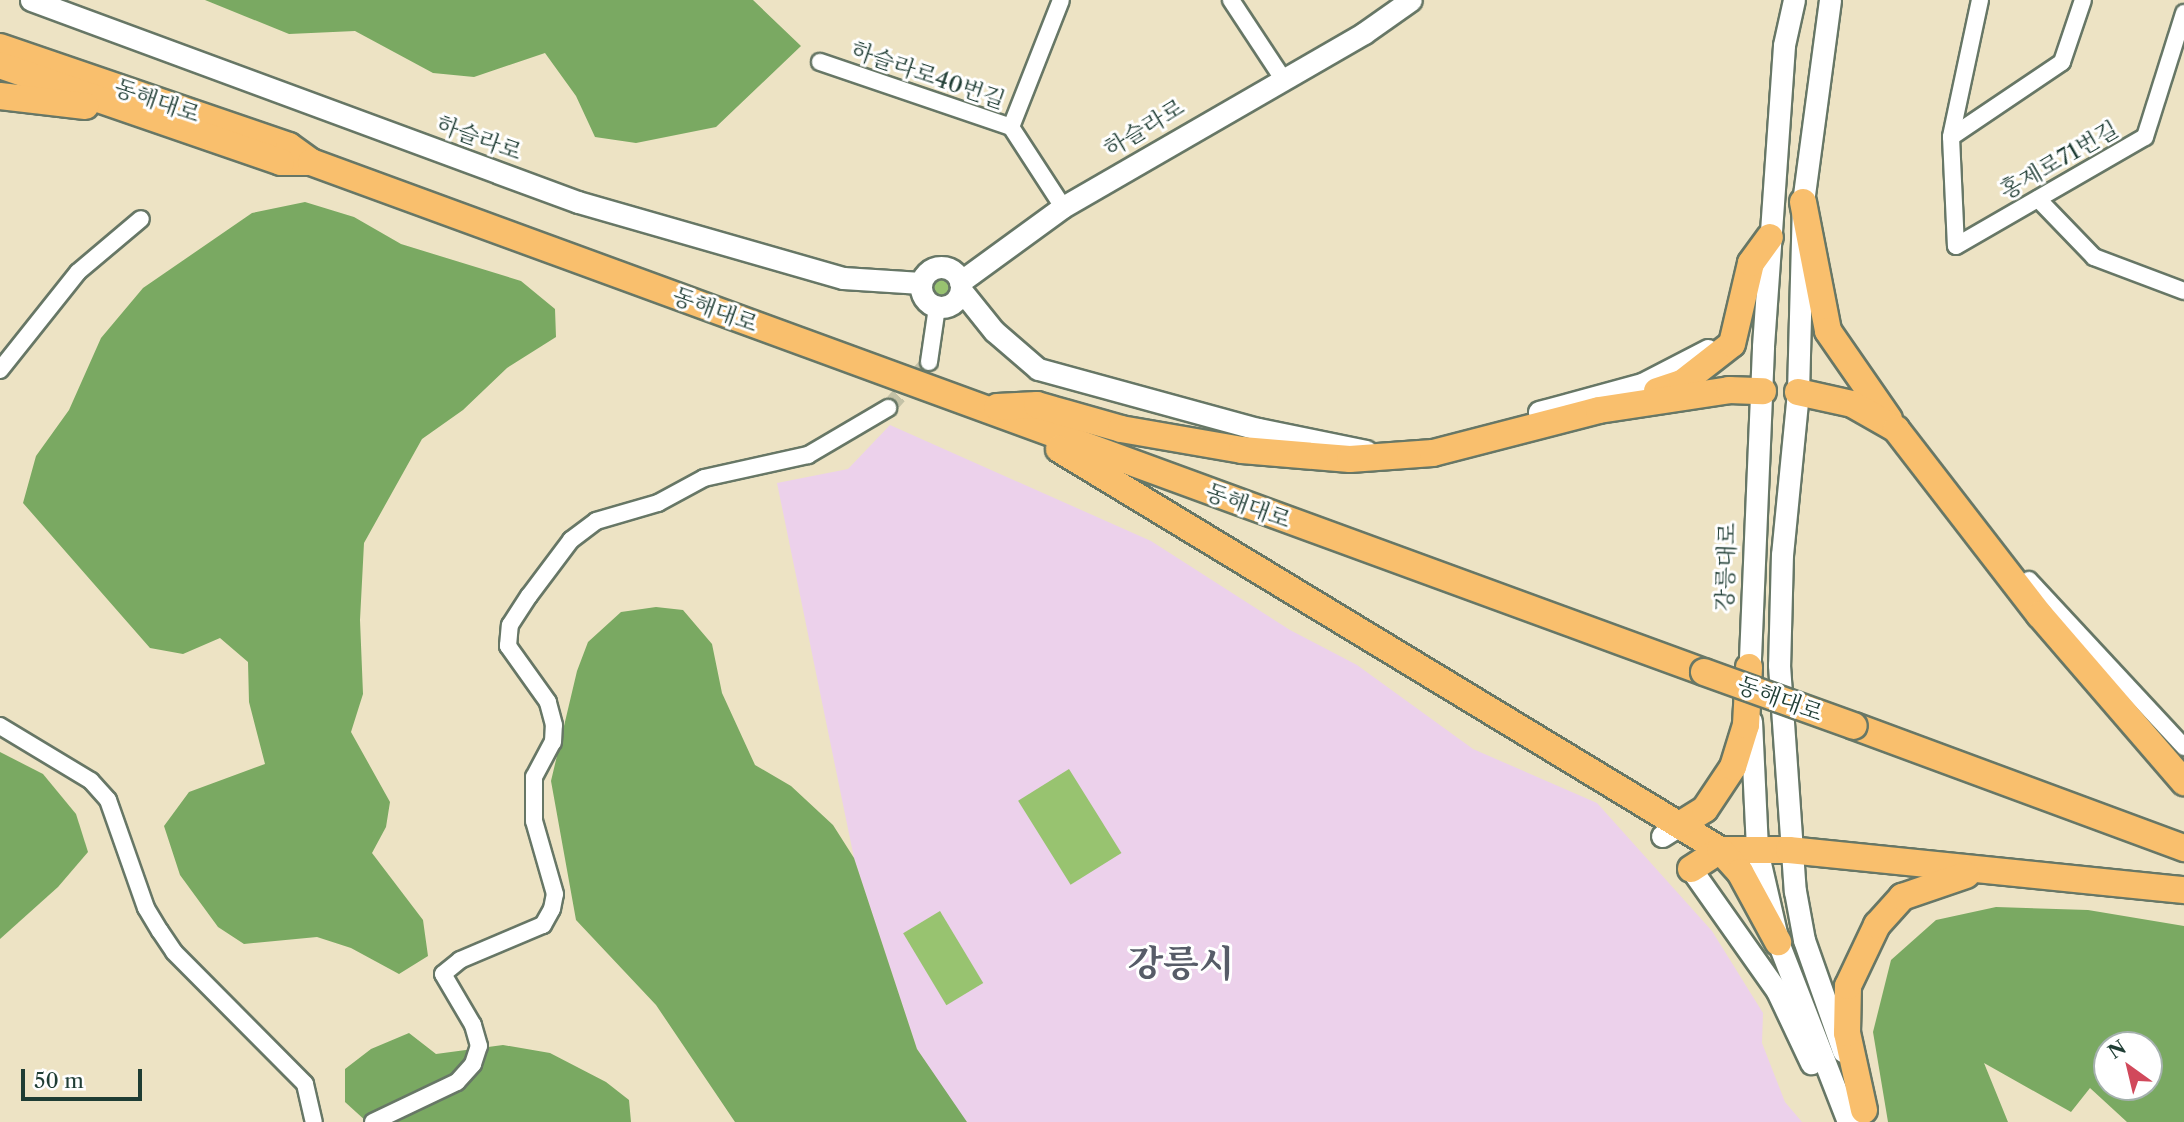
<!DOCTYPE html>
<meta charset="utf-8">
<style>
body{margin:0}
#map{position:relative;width:2184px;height:1122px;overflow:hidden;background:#ede3c4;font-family:"Libre Caslon Text","Noto Serif KR",serif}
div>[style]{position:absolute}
.built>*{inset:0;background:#ecd1eb}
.green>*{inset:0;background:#98c370;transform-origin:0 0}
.round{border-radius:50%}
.forest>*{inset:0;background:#7aa962}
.minor-tunnel>*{height:16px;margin-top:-8px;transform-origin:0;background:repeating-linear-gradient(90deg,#c4c2a7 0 16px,transparent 0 24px)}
.roads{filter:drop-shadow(2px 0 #677766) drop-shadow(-2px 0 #677766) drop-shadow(0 2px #677766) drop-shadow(0 -2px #677766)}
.minor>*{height:16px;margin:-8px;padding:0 8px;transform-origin:8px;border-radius:8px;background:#fff}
.tertiary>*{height:21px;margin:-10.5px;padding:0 10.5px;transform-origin:10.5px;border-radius:10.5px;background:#fff}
.tertiary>.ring{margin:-10.5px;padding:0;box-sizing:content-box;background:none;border:21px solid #fff;border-radius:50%}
.primary>*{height:26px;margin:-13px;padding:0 13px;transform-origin:13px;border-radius:13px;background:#f9bf6d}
.bridges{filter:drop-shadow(2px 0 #677766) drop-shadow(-2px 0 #677766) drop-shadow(0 2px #677766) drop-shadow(0 -2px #677766)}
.primary-bridge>*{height:26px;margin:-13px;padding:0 13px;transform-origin:13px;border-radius:13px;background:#f9bf6d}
span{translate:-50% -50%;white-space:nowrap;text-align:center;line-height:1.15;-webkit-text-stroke:6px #fff;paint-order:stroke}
.street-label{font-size:23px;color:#1f3d34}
.town-label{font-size:37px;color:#575c68;font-weight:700}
.north{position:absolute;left:2093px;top:1031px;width:70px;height:70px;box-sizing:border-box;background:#fff;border:2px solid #a5b1ae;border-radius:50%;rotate:326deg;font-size:19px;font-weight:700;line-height:28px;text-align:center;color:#1f3d34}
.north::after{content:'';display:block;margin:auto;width:24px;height:32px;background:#d1495b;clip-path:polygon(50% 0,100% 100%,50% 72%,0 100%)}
.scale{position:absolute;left:21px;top:1069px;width:121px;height:32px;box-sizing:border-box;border:4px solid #1f3d34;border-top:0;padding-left:9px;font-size:21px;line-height:24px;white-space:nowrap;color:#1f3d34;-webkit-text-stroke:5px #fff;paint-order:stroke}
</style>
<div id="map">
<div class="built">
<div style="clip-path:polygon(890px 425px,1151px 541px,1290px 630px,1357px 665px,1473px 749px,1597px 803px,1712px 931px,1763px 1013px,1762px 1043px,1785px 1102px,1802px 1122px,965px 1122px,917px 1049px,854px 858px,777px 483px,848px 469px)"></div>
</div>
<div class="green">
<div class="round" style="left:930px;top:276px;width:22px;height:22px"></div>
<div style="left:1069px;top:769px;width:99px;height:60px;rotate:58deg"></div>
<div style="left:940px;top:911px;width:84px;height:43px;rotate:59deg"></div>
</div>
<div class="forest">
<div style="clip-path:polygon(205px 0,753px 0,801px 46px,716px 127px,636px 143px,595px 137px,576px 96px,545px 53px,474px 77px,433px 73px,355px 31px,289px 34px)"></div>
<div style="clip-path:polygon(305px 202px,354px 217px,401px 244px,521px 281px,555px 309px,556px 337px,507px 368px,463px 410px,422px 439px,364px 543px,360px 620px,363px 694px,351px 732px,390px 802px,386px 827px,372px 853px,423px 920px,428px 956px,399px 974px,351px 948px,317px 937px,244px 944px,218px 927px,180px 875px,164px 826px,189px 792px,265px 764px,249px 702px,248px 662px,220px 638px,183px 654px,150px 648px,23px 503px,36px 456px,69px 410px,101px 338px,143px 288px,252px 213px)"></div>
<div style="clip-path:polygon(656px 607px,683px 610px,712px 644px,722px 693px,755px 765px,791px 786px,833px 825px,854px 858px,917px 1049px,967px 1122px,735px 1122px,656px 1005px,576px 920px,551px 781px,577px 671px,588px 642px,621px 612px)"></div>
<div style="clip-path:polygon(0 752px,43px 774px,76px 814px,88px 852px,58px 887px,0 939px)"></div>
<div style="clip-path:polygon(evenodd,1996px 907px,2088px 910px,2184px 926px,2184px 1122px,2127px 1122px,2090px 1088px,2071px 1112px,1984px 1063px,2008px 1122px,1888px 1122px,1873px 1032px,1891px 960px,1936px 920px,1996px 907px,2107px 1045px,2149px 1045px,2149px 1087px,2107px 1087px,2107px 1045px)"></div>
<div style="clip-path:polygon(409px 1033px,436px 1054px,503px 1045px,550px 1053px,606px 1082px,629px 1100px,631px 1122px,367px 1122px,345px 1102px,345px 1069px,371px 1049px)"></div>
</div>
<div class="minor-tunnel">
<div style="left:888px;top:408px;width:62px;rotate:-48.3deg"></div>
</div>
<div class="roads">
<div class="minor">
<div style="left:1231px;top:0;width:95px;rotate:56.6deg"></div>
<div style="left:1980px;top:0;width:140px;rotate:102deg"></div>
<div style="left:1951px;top:137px;width:109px;rotate:87.4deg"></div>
<div style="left:1956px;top:246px;width:218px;rotate:-30deg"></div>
<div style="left:2145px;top:137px;width:130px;rotate:-72.5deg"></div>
<div style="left:820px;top:62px;width:202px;rotate:18.8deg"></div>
<div style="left:1011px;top:127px;width:95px;rotate:57deg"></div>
<div style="left:1011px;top:127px;width:136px;rotate:-68.5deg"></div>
<div style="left:1951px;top:137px;width:134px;rotate:-34deg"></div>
<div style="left:2062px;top:62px;width:65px;rotate:-71.3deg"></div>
<div style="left:2038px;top:199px;width:81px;rotate:46deg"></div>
<div style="left:2094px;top:257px;width:96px;rotate:20.7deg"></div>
<div style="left:929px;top:362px;width:56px;rotate:-81.7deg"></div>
<div style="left:0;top:370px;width:125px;rotate:-51.5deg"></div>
<div style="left:78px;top:272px;width:82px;rotate:-40.1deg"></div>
<div style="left:2029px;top:580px;width:228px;rotate:47.1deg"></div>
<div style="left:0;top:726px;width:106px;rotate:31.1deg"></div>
<div style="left:91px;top:781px;width:25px;rotate:48deg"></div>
<div style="left:108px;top:800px;width:114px;rotate:70.6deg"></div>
<div style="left:146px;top:908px;width:27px;rotate:59deg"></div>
<div style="left:160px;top:931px;width:25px;rotate:56deg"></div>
<div style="left:174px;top:952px;width:186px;rotate:45.2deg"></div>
<div style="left:305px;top:1084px;width:39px;rotate:77deg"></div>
<div style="left:373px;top:1122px;width:93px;rotate:-25.5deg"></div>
<div style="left:457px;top:1082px;width:24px;rotate:-48deg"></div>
<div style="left:473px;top:1064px;width:19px;rotate:-72deg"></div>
<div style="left:479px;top:1046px;width:22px;rotate:-106deg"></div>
<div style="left:473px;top:1025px;width:59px;rotate:-120.5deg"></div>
<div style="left:443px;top:974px;width:22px;rotate:-39deg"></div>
<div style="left:460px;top:960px;width:90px;rotate:-22.9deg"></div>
<div style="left:543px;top:925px;width:18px;rotate:-61deg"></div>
<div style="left:552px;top:909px;width:15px;rotate:-79deg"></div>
<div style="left:555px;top:894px;width:76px;rotate:-106deg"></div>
<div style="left:534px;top:821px;width:44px;rotate:-90deg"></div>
<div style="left:534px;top:777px;width:40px;rotate:-62deg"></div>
<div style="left:553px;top:742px;width:17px;rotate:-87deg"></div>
<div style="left:554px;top:725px;width:24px;rotate:-105deg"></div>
<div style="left:548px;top:702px;width:69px;rotate:-125.5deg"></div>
<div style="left:508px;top:646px;width:21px;rotate:-85deg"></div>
<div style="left:510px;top:625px;width:35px;rotate:-57deg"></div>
<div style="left:529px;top:596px;width:70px;rotate:-53.1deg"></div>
<div style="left:571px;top:540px;width:31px;rotate:-37deg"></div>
<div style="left:596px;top:521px;width:65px;rotate:-16.2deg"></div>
<div style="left:658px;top:503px;width:52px;rotate:-28.5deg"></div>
<div style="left:704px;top:478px;width:107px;rotate:-12.5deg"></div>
<div style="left:808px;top:455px;width:93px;rotate:-30.4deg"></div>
</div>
<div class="tertiary">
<div style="left:31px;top:0;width:583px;rotate:20.27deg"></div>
<div style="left:578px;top:202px;width:276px;rotate:16deg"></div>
<div style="left:843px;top:278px;width:78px;rotate:3.7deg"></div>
<div style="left:1830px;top:0;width:204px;rotate:97.6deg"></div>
<div style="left:1803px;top:202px;width:190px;rotate:91.5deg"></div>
<div style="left:1798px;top:392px;width:163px;rotate:95.6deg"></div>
<div style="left:1782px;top:554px;width:111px;rotate:91.5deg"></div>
<div style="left:1779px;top:665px;width:227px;rotate:86deg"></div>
<div style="left:1795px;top:891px;width:50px;rotate:79.6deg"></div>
<div style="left:1804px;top:940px;width:118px;rotate:70.6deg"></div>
<div class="ring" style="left:921px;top:267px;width:19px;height:19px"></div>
<div style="left:960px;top:282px;width:127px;rotate:-36.1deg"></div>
<div style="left:1063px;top:207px;width:348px;rotate:-30deg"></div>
<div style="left:1364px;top:33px;width:57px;rotate:-35.1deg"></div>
<div style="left:961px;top:290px;width:53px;rotate:51.2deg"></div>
<div style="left:994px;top:331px;width:58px;rotate:40.8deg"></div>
<div style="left:1038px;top:369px;width:228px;rotate:15.3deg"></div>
<div style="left:1258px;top:429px;width:110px;rotate:11.5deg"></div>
<div style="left:1539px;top:412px;width:107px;rotate:-15.2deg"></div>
<div style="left:1642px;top:384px;width:74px;rotate:-27.3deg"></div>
<div style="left:1749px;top:682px;width:336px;rotate:-87.6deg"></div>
<div style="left:1763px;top:346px;width:302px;rotate:-86deg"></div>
<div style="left:1784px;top:45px;width:46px;rotate:-77.5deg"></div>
<div style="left:1751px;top:721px;width:129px;rotate:87.3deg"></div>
<div style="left:1757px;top:850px;width:94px;rotate:77.1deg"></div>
<div style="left:1778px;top:942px;width:193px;rotate:68.7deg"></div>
<div style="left:1662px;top:836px;width:22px;rotate:-32deg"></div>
<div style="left:1691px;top:869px;width:149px;rotate:54.8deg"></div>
<div style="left:1777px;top:991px;width:80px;rotate:64.7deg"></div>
</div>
<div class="primary">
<div style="left:0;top:47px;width:305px;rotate:18.9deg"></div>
<div style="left:289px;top:146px;width:27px;rotate:36deg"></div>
<div style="left:311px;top:162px;width:30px;rotate:180deg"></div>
<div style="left:281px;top:162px;width:297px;rotate:-161deg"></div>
<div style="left:0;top:96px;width:86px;rotate:6.7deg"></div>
<div style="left:311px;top:162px;width:1483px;rotate:20.11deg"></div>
<div style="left:1803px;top:202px;width:131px;rotate:79deg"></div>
<div style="left:1828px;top:331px;width:107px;rotate:55.3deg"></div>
<div style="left:1657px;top:391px;width:26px;rotate:-18deg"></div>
<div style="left:1682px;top:383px;width:63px;rotate:-38deg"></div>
<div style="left:1732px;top:344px;width:83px;rotate:-76.8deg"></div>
<div style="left:1751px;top:263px;width:32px;rotate:-54deg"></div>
<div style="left:1798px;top:392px;width:55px;rotate:12.5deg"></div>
<div style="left:1852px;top:404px;width:51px;rotate:29.6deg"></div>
<div style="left:1896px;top:429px;width:235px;rotate:52.3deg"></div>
<div style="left:2040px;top:615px;width:221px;rotate:49.2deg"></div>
<div style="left:997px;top:407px;width:40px;rotate:-2.9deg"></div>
<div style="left:1037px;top:405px;width:87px;rotate:15.9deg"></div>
<div style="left:1121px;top:429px;width:123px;rotate:9.8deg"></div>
<div style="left:1242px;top:450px;width:108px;rotate:4.8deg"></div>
<div style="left:1350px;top:459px;width:83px;rotate:-4.1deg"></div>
<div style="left:1433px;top:453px;width:171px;rotate:-14.5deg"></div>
<div style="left:1599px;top:410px;width:132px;rotate:-8.7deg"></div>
<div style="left:1729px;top:390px;width:34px;rotate:2deg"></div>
<div style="left:1059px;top:449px;width:773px;rotate:31.24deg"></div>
<div style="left:1720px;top:850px;width:69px"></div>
<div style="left:1789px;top:850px;width:397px;rotate:5.8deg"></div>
<div style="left:1854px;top:726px;width:352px;rotate:20.3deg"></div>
<div style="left:1681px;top:824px;width:28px;rotate:-32deg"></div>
<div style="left:1705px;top:809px;width:50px;rotate:-56.3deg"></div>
<div style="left:1733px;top:767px;width:44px;rotate:-72.8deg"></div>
<div style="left:1746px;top:725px;width:58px;rotate:-87deg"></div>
<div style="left:1691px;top:869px;width:35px;rotate:-33deg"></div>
<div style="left:1720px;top:850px;width:30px;rotate:48deg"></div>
<div style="left:1740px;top:872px;width:80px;rotate:61.5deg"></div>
<div style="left:1864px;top:1110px;width:79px;rotate:-102.4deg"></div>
<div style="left:1847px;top:1033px;width:47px;rotate:-88.8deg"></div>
<div style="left:1848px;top:986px;width:68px;rotate:-64.6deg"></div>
<div style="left:1877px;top:925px;width:38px;rotate:-48deg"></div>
<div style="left:1902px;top:897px;width:68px;rotate:-19deg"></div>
</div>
</div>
<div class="bridges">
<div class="primary-bridge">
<div style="left:1704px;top:672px;width:159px;rotate:19.8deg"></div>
</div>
</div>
<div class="street-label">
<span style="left:928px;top:75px;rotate:19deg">하슬라로40번길</span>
<span style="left:157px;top:101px;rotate:19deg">동해대로</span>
<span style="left:1144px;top:128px;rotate:-31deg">하슬라로</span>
<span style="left:479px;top:138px;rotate:20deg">하슬라로</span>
<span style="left:2059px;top:160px;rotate:-30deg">홍제로71번길</span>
<span style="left:715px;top:310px;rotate:20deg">동해대로</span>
<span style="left:1248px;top:506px;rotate:20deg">동해대로</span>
<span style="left:1726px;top:567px;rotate:-88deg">강릉대로</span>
<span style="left:1780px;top:699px;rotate:20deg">동해대로</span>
</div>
<div class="town-label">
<span style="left:1181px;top:963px">강릉시</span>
</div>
<div class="north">N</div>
<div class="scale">50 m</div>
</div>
